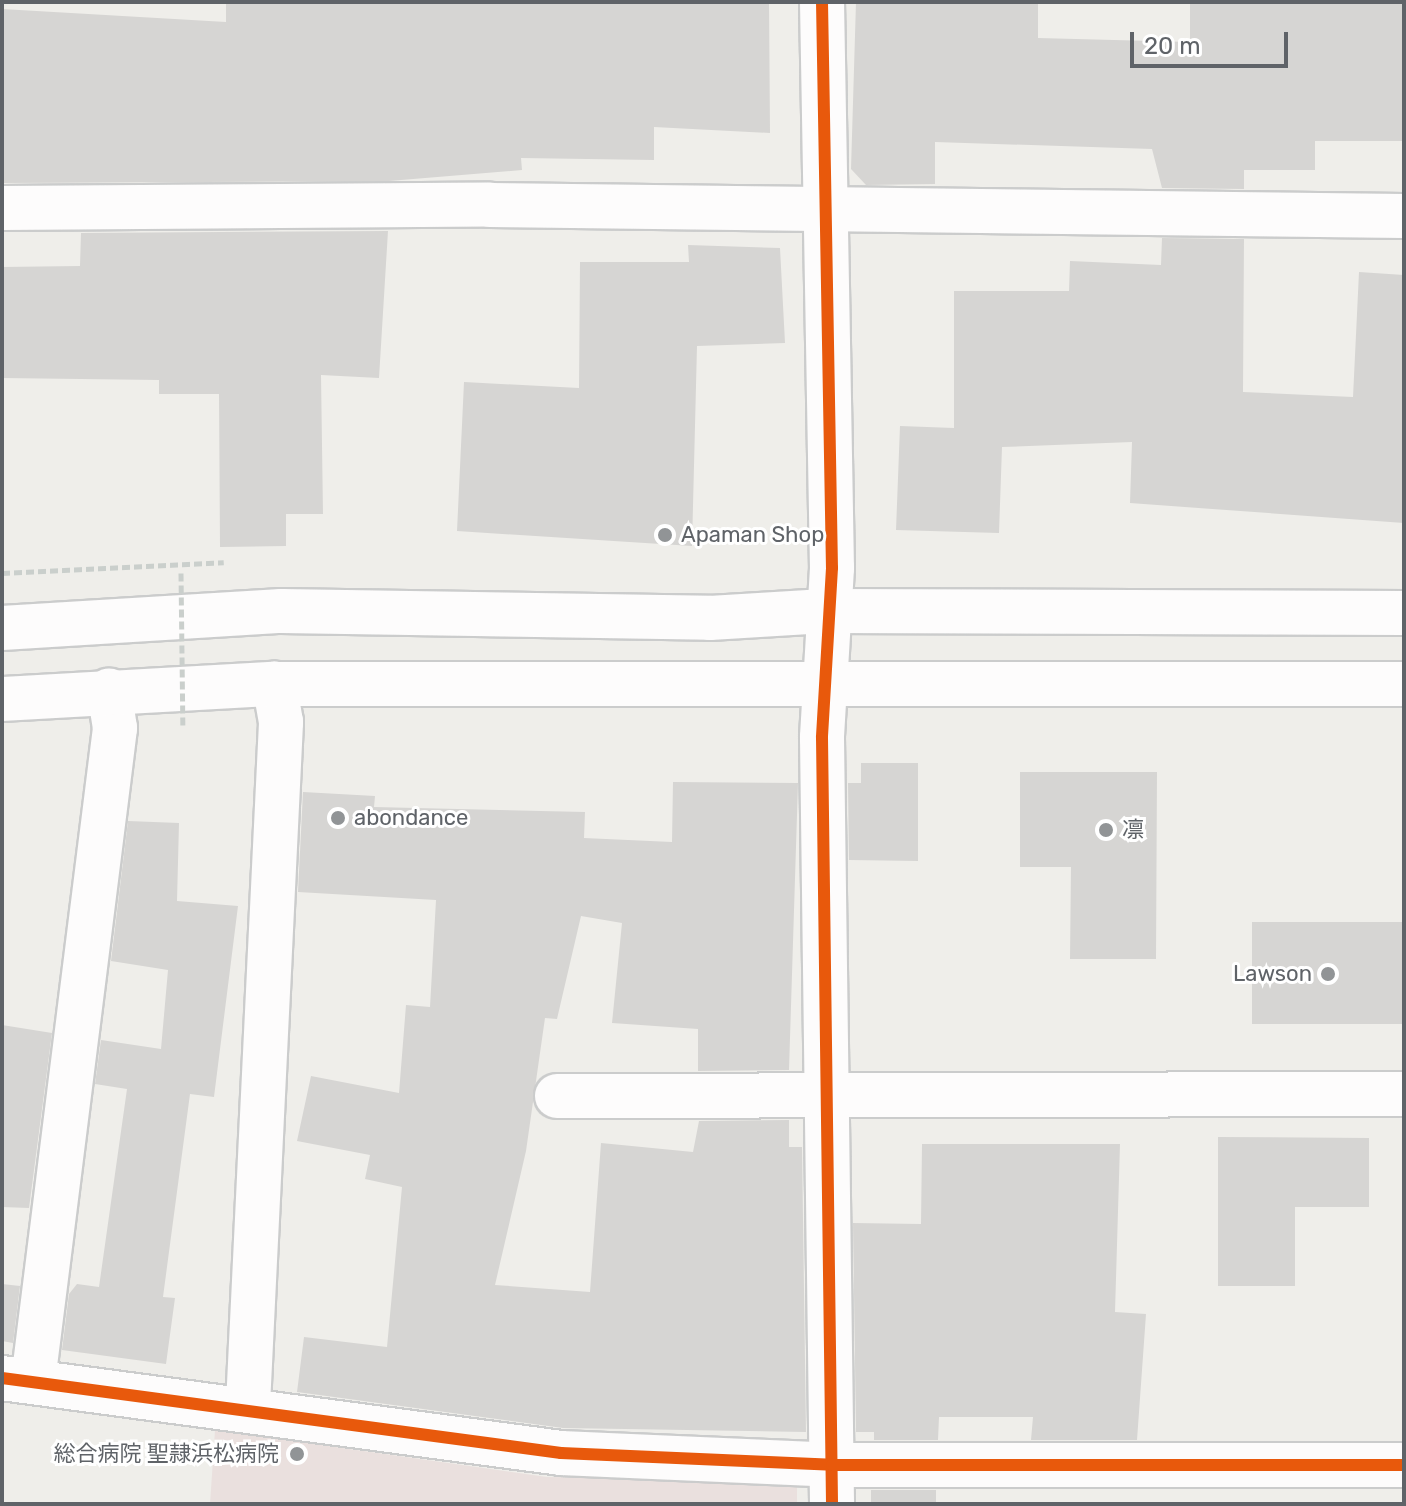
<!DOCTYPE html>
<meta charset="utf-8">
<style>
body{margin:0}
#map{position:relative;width:1406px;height:1506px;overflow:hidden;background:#efeeea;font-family:Rubik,"Noto Sans JP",sans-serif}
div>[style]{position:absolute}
.medical>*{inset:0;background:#eae0de}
.building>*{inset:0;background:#d6d5d3;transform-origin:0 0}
.path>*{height:5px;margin-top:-2.5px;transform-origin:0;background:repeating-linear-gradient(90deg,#cacfcc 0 8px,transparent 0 12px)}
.roads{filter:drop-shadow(2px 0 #cbcccc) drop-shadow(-2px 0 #cbcccc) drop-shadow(0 2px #cbcccc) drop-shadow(0 -2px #cbcccc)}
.street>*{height:44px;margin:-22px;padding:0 22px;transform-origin:22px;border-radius:22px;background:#fdfcfc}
.secondary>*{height:44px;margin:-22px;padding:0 22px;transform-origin:22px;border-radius:22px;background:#fdfcfc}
.path-bridge>*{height:5px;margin-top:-2.5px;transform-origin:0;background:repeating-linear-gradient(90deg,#cacfcc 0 8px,transparent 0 12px)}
.cycleway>*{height:12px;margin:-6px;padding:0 6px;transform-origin:6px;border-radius:6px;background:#e8590c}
.dots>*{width:22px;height:22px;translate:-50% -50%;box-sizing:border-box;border:4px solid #fff;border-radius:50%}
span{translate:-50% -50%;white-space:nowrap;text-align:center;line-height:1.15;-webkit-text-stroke:6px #fff;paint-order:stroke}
.poi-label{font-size:22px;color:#5f6368}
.left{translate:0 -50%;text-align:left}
.right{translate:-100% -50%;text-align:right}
.frame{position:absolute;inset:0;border:4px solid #5f6368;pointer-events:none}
.scale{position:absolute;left:1130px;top:32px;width:158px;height:36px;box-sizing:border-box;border:4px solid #5f6368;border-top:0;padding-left:10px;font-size:24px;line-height:28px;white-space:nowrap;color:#5f6368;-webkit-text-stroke:6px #fff;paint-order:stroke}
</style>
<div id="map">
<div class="medical">
<div style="clip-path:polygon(215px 1430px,547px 1477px,797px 1481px,797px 1504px,210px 1504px)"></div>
</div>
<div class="building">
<div style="clip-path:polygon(226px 2px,769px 2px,770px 133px,654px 127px,654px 160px,521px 158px,522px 170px,389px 181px,2px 183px,2px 9px,226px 22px)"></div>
<div style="clip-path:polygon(856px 2px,1038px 2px,1038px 38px,1190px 42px,1190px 2px,1404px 2px,1404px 141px,1315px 141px,1315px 170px,1244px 170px,1244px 189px,1162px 188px,1152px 149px,935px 142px,935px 184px,866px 185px,851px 169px)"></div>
<div style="clip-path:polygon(388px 231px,379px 378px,321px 375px,323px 514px,286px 514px,286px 546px,220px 547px,219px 394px,159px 394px,159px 380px,2px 378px,2px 267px,80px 266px,81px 233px)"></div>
<div style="clip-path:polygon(1162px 238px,1244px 239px,1243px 392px,1353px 397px,1359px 272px,1404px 275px,1404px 523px,1130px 503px,1132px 442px,1002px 447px,999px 533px,896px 530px,900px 426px,954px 428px,954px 291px,1069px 291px,1070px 261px,1161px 265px)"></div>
<div style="clip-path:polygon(688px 245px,780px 248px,785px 343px,697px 346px,692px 546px,457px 531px,464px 382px,579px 388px,580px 262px,689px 262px)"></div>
<div style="clip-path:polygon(861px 763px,918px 763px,918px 861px,849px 860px,848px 783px,861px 783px)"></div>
<div style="clip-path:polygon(1020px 772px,1157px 772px,1156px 959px,1070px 959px,1071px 867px,1020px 867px)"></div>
<div style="clip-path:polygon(673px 782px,798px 783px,789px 1070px,698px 1071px,698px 1029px,612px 1023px,622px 923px,581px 916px,557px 1019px,545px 1018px,526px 1151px,495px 1285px,590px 1292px,601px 1143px,693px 1152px,699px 1121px,789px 1120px,789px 1147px,802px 1147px,806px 1432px,563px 1428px,297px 1392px,304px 1337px,387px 1347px,402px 1187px,365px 1179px,370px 1155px,297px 1141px,311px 1076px,399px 1093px,406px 1005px,430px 1007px,436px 900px,298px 892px,303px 792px,375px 796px,374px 807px,585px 812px,584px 838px,672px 842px)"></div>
<div style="clip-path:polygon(128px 821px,179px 823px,177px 901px,238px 906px,214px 1097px,190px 1094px,163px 1297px,175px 1298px,166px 1364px,62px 1350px,69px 1294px,77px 1284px,99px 1287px,127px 1089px,95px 1084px,101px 1040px,161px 1049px,168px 970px,111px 961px)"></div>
<div style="left:1404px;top:922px;width:102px;height:152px;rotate:90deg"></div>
<div style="clip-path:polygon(2px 1025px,52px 1033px,29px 1208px,2px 1207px)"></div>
<div style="clip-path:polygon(1218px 1137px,1369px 1138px,1369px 1207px,1295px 1207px,1295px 1286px,1218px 1286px)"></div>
<div style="clip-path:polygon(922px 1144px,1120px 1144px,1115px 1312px,1146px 1314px,1137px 1440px,1031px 1440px,1033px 1417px,939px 1417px,938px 1440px,874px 1440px,874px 1432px,856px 1432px,853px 1223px,921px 1224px)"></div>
<div style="clip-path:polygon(2px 1284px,20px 1286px,13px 1343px,2px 1341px)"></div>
<div style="left:871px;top:1490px;width:65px;height:14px"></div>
</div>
<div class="path">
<div style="left:2px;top:573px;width:222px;rotate:-2.8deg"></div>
</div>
<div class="roads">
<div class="street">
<div style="left:822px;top:2px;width:566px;rotate:88.99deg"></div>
<div style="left:832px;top:568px;width:170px;rotate:93.4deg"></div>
<div style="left:822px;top:738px;width:766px;rotate:89.25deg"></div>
<div style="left:2px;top:208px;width:488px;rotate:-0.4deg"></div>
<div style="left:490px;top:205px;width:914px;rotate:0.69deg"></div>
<div style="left:557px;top:1096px;width:847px;rotate:-0.14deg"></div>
<div style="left:2px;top:1378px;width:564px;rotate:7.64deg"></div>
<div style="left:561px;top:1453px;width:271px;rotate:2.5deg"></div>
<div style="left:832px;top:1465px;width:572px"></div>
<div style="left:33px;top:1381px;width:658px;rotate:-82.84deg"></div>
<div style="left:115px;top:728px;width:38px;rotate:-99deg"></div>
<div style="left:248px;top:1405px;width:684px;rotate:-87.23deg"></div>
<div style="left:281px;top:722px;width:39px;rotate:-100deg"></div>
</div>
<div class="secondary">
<div style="left:2px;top:628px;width:280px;rotate:-3.5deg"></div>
<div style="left:281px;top:611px;width:429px;rotate:0.9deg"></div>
<div style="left:710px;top:618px;width:115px;rotate:-3.5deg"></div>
<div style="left:825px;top:611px;width:579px;rotate:0.2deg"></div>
<div style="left:2px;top:699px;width:272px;rotate:-3.2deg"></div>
<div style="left:274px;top:684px;width:1130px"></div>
</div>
</div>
<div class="path-bridge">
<div style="left:181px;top:573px;width:154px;rotate:89.3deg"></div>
</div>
<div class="cycleway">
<div style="left:822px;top:2px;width:566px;rotate:88.99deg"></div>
<div style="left:832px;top:568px;width:170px;rotate:93.4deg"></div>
<div style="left:822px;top:738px;width:766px;rotate:89.25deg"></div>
<div style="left:2px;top:1378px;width:564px;rotate:7.64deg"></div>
<div style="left:561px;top:1453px;width:271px;rotate:2.5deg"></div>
<div style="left:832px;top:1465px;width:572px"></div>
</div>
<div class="dots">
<div style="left:665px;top:535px;background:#919496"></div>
<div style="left:338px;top:818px;background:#919496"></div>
<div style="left:1106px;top:830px;background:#919496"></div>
<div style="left:1328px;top:974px;background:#919496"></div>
<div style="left:297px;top:1454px;background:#919496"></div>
</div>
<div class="poi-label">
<span class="left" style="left:681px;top:535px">Apaman Shop</span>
<span class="left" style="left:354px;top:818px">abondance</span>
<span class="left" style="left:1122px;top:830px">凛</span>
<span class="right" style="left:1312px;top:974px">Lawson</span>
<span class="right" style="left:279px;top:1454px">総合病院 聖隷浜松病院</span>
</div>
<div class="frame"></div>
<div class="scale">20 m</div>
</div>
